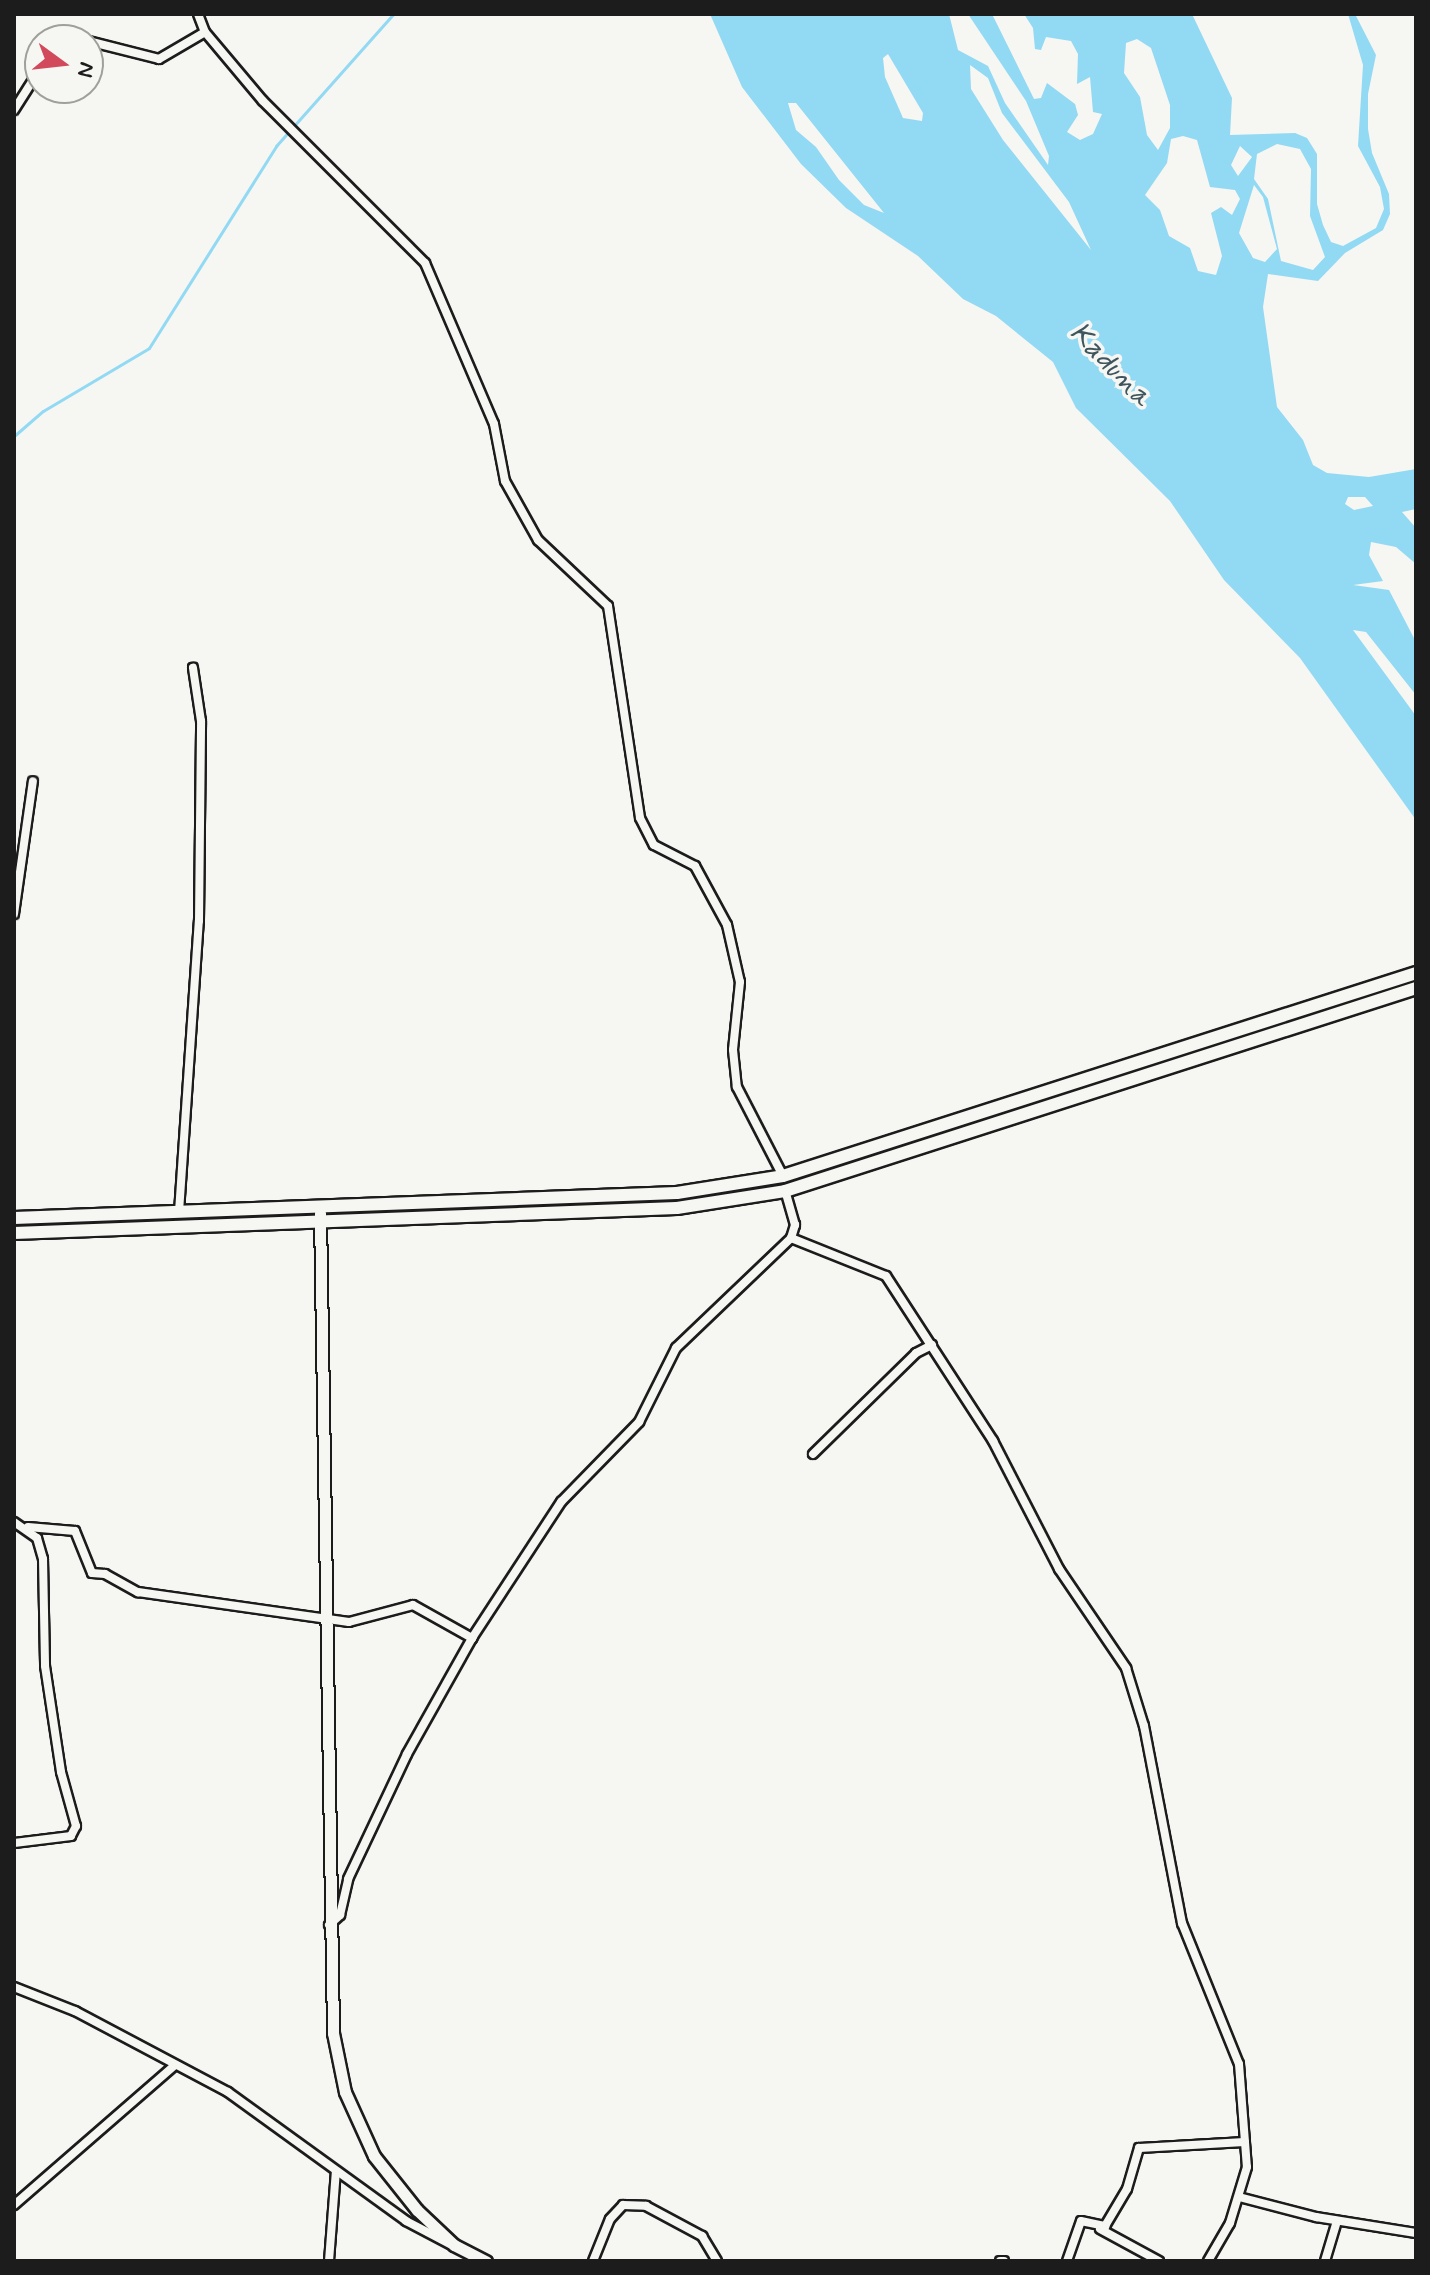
<!DOCTYPE html>
<style>
body{margin:0}
#map{position:relative;width:1430px;height:2275px;overflow:hidden;background:#f6f6f2;font-family:Mynerve,sans-serif}
div>[style]{position:absolute}
.water>*{inset:0;background:#92d9f4}
.stream>*{height:3px;margin:-1.5px;padding:0 1.5px;transform-origin:1.5px;border-radius:1.5px;background:#92d9f4}
.roads{filter:drop-shadow(2px 0 #1c1c1c) drop-shadow(-2px 0 #1c1c1c) drop-shadow(0 2px #1c1c1c) drop-shadow(0 -2px #1c1c1c)}
.street>*{height:8px;margin:-4px;padding:0 4px;transform-origin:4px;border-radius:4px;background:#f6f6f2}
.secondary>*{height:11px;margin:-5.5px;padding:0 5.5px;transform-origin:5.5px;border-radius:5.5px;background:#f6f6f2}
.primary>*{height:12px;margin:-6px;padding:0 6px;transform-origin:6px;border-radius:6px;background:#f6f6f2}
span{translate:-50% -50%;white-space:nowrap;text-align:center;line-height:1.15;-webkit-text-stroke:7px #f6f6f2;paint-order:stroke}
.water-label{font-size:30px;color:#3f555d;font-style:italic}
.frame{position:absolute;inset:0;border:16px solid #1c1c1c;pointer-events:none}
.north{position:absolute;left:24px;top:24px;width:80px;height:80px;box-sizing:border-box;background:#f6f6f2;border:2px solid #9f9f9c;border-radius:50%;rotate:105deg;font-size:22px;font-weight:700;line-height:32px;text-align:center;color:#1c1c1c}
.north::after{content:'';display:block;margin:auto;width:28px;height:36px;background:#d1495b;clip-path:polygon(50% 0,100% 100%,50% 72%,0 100%)}
</style>
<div id="map">
<div class="water">
<div style="clip-path:polygon(evenodd,710px 14px,949px 14px,958px 50px,988px 66px,1005px 103px,1048px 165px,1049px 156px,1026px 101px,968px 14px,992px 14px,1034px 99px,1041px 98px,1047px 83px,1075px 104px,1078px 115px,1067px 132px,1080px 140px,1093px 134px,1102px 114px,1093px 112px,1090px 77px,1077px 84px,1078px 54px,1071px 41px,1046px 37px,1041px 50px,1035px 49px,1033px 28px,1024px 14px,1192px 14px,1232px 98px,1230px 135px,1295px 133px,1307px 138px,1317px 154px,1317px 204px,1323px 225px,1331px 242px,1343px 246px,1376px 228px,1384px 209px,1380px 187px,1358px 146px,1363px 65px,1348px 14px,1355px 14px,1376px 55px,1368px 94px,1368px 129px,1372px 153px,1389px 194px,1390px 214px,1383px 230px,1345px 253px,1318px 281px,1268px 274px,1263px 307px,1277px 407px,1303px 440px,1313px 465px,1327px 473px,1369px 477px,1416px 469px,1416px 509px,1402px 512px,1416px 528px,1416px 564px,1396px 547px,1371px 542px,1369px 555px,1383px 581px,1353px 585px,1389px 590px,1416px 642px,1416px 695px,1366px 632px,1353px 630px,1416px 716px,1416px 820px,1300px 658px,1224px 580px,1170px 501px,1076px 408px,1053px 362px,996px 316px,963px 299px,918px 256px,846px 208px,801px 164px,742px 87px,710px 14px,1137px 39px,1151px 48px,1170px 105px,1170px 128px,1158px 150px,1147px 135px,1140px 97px,1124px 73px,1126px 43px,1137px 39px,710px 14px,888px 54px,923px 113px,922px 121px,903px 118px,885px 77px,883px 58px,888px 54px,710px 14px,970px 65px,988px 78px,1002px 113px,1069px 202px,1091px 250px,1003px 140px,971px 89px,970px 65px,710px 14px,788px 103px,796px 103px,884px 213px,864px 205px,839px 180px,816px 147px,796px 130px,788px 103px,710px 14px,1183px 136px,1197px 140px,1210px 187px,1235px 190px,1240px 199px,1232px 215px,1221px 207px,1211px 213px,1222px 256px,1216px 275px,1198px 271px,1190px 248px,1169px 236px,1160px 210px,1145px 195px,1167px 163px,1171px 139px,1183px 136px,710px 14px,1277px 144px,1300px 149px,1311px 169px,1310px 216px,1325px 257px,1313px 270px,1281px 261px,1268px 199px,1254px 179px,1257px 154px,1277px 144px,710px 14px,1240px 146px,1252px 157px,1238px 176px,1231px 165px,1240px 146px,710px 14px,1254px 185px,1263px 197px,1277px 249px,1265px 262px,1253px 258px,1239px 233px,1254px 185px,710px 14px,1348px 497px,1365px 497px,1373px 506px,1354px 510px,1345px 504px,1348px 497px)"></div>
</div>
<div class="stream">
<div style="left:14px;top:436px;width:38px;rotate:-41deg"></div>
<div style="left:43px;top:411px;width:123px;rotate:-30.7deg"></div>
<div style="left:149px;top:348px;width:239px;rotate:-57.8deg"></div>
<div style="left:276px;top:146px;width:176px;rotate:-48.4deg"></div>
</div>
<div class="roads">
<div class="street">
<div style="left:198px;top:14px;width:19px;rotate:69deg"></div>
<div style="left:205px;top:32px;width:90px;rotate:50deg"></div>
<div style="left:263px;top:101px;width:229px;rotate:45deg"></div>
<div style="left:425px;top:263px;width:175px;rotate:66.8deg"></div>
<div style="left:494px;top:424px;width:58px;rotate:79.1deg"></div>
<div style="left:505px;top:481px;width:68px;rotate:60.8deg"></div>
<div style="left:538px;top:540px;width:96px;rotate:43.3deg"></div>
<div style="left:608px;top:606px;width:214px;rotate:81.4deg"></div>
<div style="left:640px;top:818px;width:30px;rotate:63deg"></div>
<div style="left:654px;top:845px;width:46px;rotate:27.1deg"></div>
<div style="left:695px;top:866px;width:67px;rotate:61.5deg"></div>
<div style="left:727px;top:925px;width:58px;rotate:77.2deg"></div>
<div style="left:740px;top:982px;width:68px;rotate:95.9deg"></div>
<div style="left:733px;top:1050px;width:37px;rotate:84deg"></div>
<div style="left:737px;top:1087px;width:100px;rotate:62.7deg"></div>
<div style="left:69px;top:40px;width:16px"></div>
<div style="left:88px;top:41px;width:73px;rotate:14.2deg"></div>
<div style="left:159px;top:59px;width:53px;rotate:-30.4deg"></div>
<div style="left:14px;top:110px;width:49px;rotate:-57.6deg"></div>
<div style="left:14px;top:914px;width:134px;rotate:-81.9deg"></div>
<div style="left:179px;top:1212px;width:292px;rotate:-86.1deg"></div>
<div style="left:199px;top:921px;width:200px;rotate:-89.4deg"></div>
<div style="left:201px;top:721px;width:54px;rotate:-98.6deg"></div>
<div style="left:791px;top:1238px;width:102px;rotate:21.8deg"></div>
<div style="left:886px;top:1276px;width:197px;rotate:57deg"></div>
<div style="left:993px;top:1441px;width:144px;rotate:62.7deg"></div>
<div style="left:1059px;top:1569px;width:120px;rotate:55.9deg"></div>
<div style="left:1126px;top:1668px;width:61px;rotate:72.8deg"></div>
<div style="left:1144px;top:1726px;width:201px;rotate:79.1deg"></div>
<div style="left:1182px;top:1923px;width:152px;rotate:68deg"></div>
<div style="left:1239px;top:2064px;width:103px;rotate:85.6deg"></div>
<div style="left:1247px;top:2167px;width:59px;rotate:106.9deg"></div>
<div style="left:1230px;top:2223px;width:44px;rotate:120.1deg"></div>
<div style="left:813px;top:1454px;width:144px;rotate:-44.4deg"></div>
<div style="left:916px;top:1353px;width:18px;rotate:-27deg"></div>
<div style="left:14px;top:1522px;width:28px;rotate:35deg"></div>
<div style="left:37px;top:1538px;width:22px;rotate:74deg"></div>
<div style="left:43px;top:1559px;width:107px;rotate:88.9deg"></div>
<div style="left:45px;top:1666px;width:107px;rotate:81.4deg"></div>
<div style="left:61px;top:1772px;width:56px;rotate:74.5deg"></div>
<div style="left:76px;top:1826px;width:11px;rotate:117deg"></div>
<div style="left:71px;top:1836px;width:57px;rotate:173deg"></div>
<div style="left:28px;top:1527px;width:47px;rotate:4.9deg"></div>
<div style="left:75px;top:1531px;width:45px;rotate:68deg"></div>
<div style="left:92px;top:1573px;width:13px;rotate:4deg"></div>
<div style="left:105px;top:1574px;width:38px;rotate:29deg"></div>
<div style="left:138px;top:1592px;width:213px;rotate:8.1deg"></div>
<div style="left:349px;top:1622px;width:66px;rotate:-14.9deg"></div>
<div style="left:413px;top:1605px;width:68px;rotate:29.2deg"></div>
<div style="left:329px;top:1925px;width:15px;rotate:-42deg"></div>
<div style="left:340px;top:1915px;width:37px;rotate:-77deg"></div>
<div style="left:348px;top:1879px;width:138px;rotate:-64.7deg"></div>
<div style="left:407px;top:1754px;width:133px;rotate:-60.7deg"></div>
<div style="left:472px;top:1638px;width:163px;rotate:-56.8deg"></div>
<div style="left:561px;top:1502px;width:112px;rotate:-45.7deg"></div>
<div style="left:639px;top:1422px;width:83px;rotate:-63.4deg"></div>
<div style="left:676px;top:1348px;width:159px;rotate:-43.7deg"></div>
<div style="left:791px;top:1238px;width:14px;rotate:-73deg"></div>
<div style="left:795px;top:1225px;width:35px;rotate:-106deg"></div>
<div style="left:14px;top:1987px;width:66px;rotate:21.5deg"></div>
<div style="left:75px;top:2011px;width:173px;rotate:27.9deg"></div>
<div style="left:228px;top:2092px;width:220px;rotate:35.9deg"></div>
<div style="left:406px;top:2221px;width:52px;rotate:27.6deg"></div>
<div style="left:1239px;top:2197px;width:80px;rotate:14.6deg"></div>
<div style="left:1316px;top:2217px;width:101px;rotate:9.1deg"></div>
<div style="left:14px;top:2205px;width:213px;rotate:-41deg"></div>
<div style="left:1100px;top:2229px;width:67px;rotate:28.5deg"></div>
<div style="left:329px;top:2261px;width:90px;rotate:-85.6deg"></div>
<div style="left:593px;top:2261px;width:45px;rotate:-68deg"></div>
<div style="left:610px;top:2219px;width:19px;rotate:-47deg"></div>
<div style="left:623px;top:2205px;width:23px;rotate:2deg"></div>
<div style="left:646px;top:2206px;width:64px;rotate:28.2deg"></div>
<div style="left:702px;top:2236px;width:29px;rotate:59deg"></div>
<div style="left:1000px;top:2261px;width:4px"></div>
<div style="left:1067px;top:2261px;width:42px;rotate:-70.7deg"></div>
<div style="left:1081px;top:2221px;width:25px;rotate:12deg"></div>
<div style="left:1105px;top:2226px;width:43px;rotate:-59.3deg"></div>
<div style="left:1127px;top:2189px;width:43px;rotate:-73.7deg"></div>
<div style="left:1139px;top:2148px;width:106px;rotate:-3.2deg"></div>
<div style="left:1325px;top:2261px;width:42px;rotate:-73.3deg"></div>
</div>
<div class="secondary">
<div style="left:320px;top:1213px;width:820px;rotate:89.09deg"></div>
<div style="left:333px;top:2033px;width:60px;rotate:78.5deg"></div>
<div style="left:345px;top:2092px;width:70px;rotate:65.6deg"></div>
<div style="left:374px;top:2156px;width:69px;rotate:51.5deg"></div>
<div style="left:417px;top:2210px;width:51px;rotate:43.4deg"></div>
<div style="left:454px;top:2245px;width:36px;rotate:27deg"></div>
</div>
<div class="primary">
<div style="left:14px;top:1218px;width:663px;rotate:-2.16deg"></div>
<div style="left:677px;top:1193px;width:107px;rotate:-9.1deg"></div>
<div style="left:783px;top:1176px;width:665px;rotate:-17.78deg"></div>
<div style="left:14px;top:1233px;width:663px;rotate:-2.16deg"></div>
<div style="left:677px;top:1208px;width:109px;rotate:-8.9deg"></div>
<div style="left:785px;top:1191px;width:663px;rotate:-17.83deg"></div>
</div>
</div>
<div class="water-label">
<span style="left:1110px;top:365px;rotate:46deg">Kaduna</span>
</div>
<div class="frame"></div>
<div class="north">N</div>
</div>
